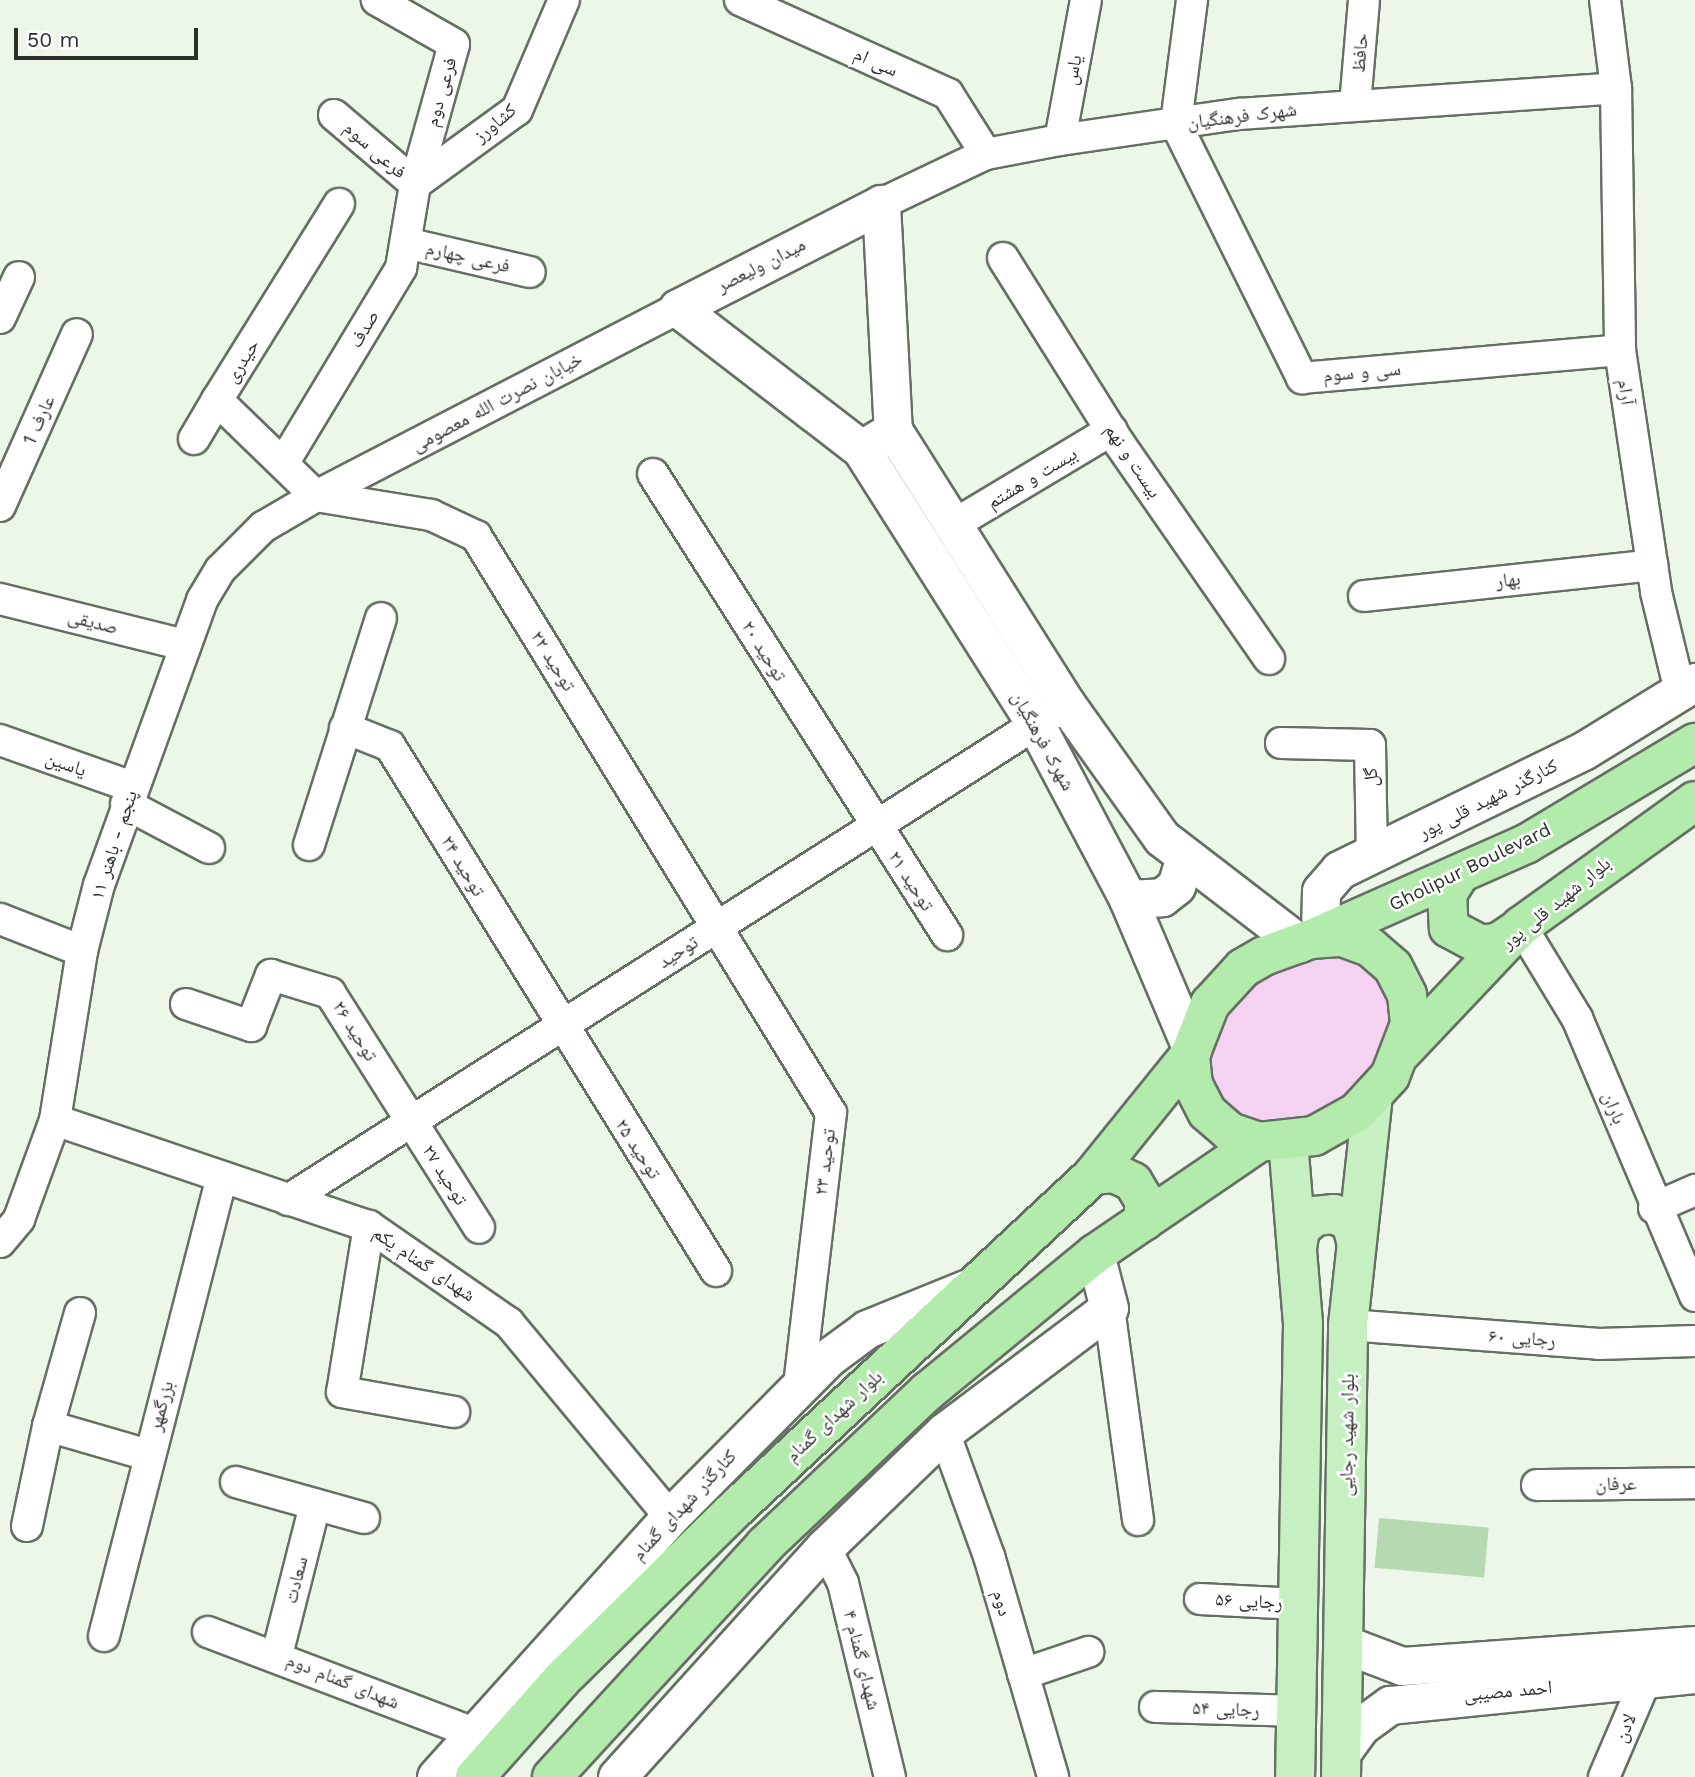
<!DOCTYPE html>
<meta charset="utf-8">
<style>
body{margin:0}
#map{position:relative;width:1695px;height:1777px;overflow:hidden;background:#ecf7ea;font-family:"Work Sans","Noto Naskh Arabic",sans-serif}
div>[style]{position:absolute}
.green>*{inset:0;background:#f5d1f2}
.building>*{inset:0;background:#b5d9b0;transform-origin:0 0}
.roads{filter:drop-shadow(2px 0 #666f64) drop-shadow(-2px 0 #666f64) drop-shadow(0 2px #666f64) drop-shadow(0 -2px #666f64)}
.minor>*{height:30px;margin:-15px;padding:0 15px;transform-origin:15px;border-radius:15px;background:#fff}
.tertiary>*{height:37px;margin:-18.5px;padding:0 18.5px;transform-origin:18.5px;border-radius:18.5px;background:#fff}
.primary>*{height:38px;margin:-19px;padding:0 19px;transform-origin:19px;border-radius:19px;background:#c6f0c1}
.trunk>*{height:38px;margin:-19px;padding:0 19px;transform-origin:19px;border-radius:19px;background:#b3ebac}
span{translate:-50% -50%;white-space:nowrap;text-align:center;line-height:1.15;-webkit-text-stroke:5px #fff;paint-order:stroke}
.street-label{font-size:19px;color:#2b2f2a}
.scale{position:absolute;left:14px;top:28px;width:184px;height:32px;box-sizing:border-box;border:4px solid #2b2f2a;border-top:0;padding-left:9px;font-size:21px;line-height:24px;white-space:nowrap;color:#2b2f2a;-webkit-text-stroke:5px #fff;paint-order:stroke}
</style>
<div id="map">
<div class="green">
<div style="clip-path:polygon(1333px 950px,1363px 960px,1387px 982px,1396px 1012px,1387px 1055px,1329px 1116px,1250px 1127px,1220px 1108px,1205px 1076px,1210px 1035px,1246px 984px,1295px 956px)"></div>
</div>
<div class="building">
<div style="left:1379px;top:1518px;width:110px;height:50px;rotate:5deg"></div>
</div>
<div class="roads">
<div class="minor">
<div style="left:740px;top:0;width:228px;rotate:24.3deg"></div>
<div style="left:948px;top:94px;width:71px;rotate:57.7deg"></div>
<div style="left:1192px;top:0;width:125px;rotate:97.4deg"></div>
<div style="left:1176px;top:124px;width:284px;rotate:63.6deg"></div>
<div style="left:1302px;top:378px;width:319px;rotate:-5deg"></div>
<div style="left:1605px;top:0;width:89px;rotate:82.9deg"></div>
<div style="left:1616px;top:88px;width:262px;rotate:89.1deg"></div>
<div style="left:1620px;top:350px;width:245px;rotate:81.5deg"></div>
<div style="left:1656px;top:592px;width:102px;rotate:76.4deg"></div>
<div style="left:1355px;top:105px;width:105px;rotate:-85.1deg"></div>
<div style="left:334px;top:115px;width:106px;rotate:40.4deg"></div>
<div style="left:1060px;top:140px;width:142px;rotate:-79.5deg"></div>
<div style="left:415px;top:184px;width:126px;rotate:-36deg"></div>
<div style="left:517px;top:110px;width:120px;rotate:-66.9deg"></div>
<div style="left:881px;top:204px;width:116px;rotate:-25.5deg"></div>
<div style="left:986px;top:154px;width:75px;rotate:-10.7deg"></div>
<div style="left:1060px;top:140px;width:181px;rotate:-8.3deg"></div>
<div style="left:1239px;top:114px;width:378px;rotate:-3.9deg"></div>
<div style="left:406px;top:243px;width:127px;rotate:13.2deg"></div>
<div style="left:1003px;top:258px;width:218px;rotate:57.9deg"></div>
<div style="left:1119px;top:443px;width:263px;rotate:55.2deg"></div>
<div style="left:0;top:318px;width:45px;rotate:-65.1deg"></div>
<div style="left:194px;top:439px;width:45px;rotate:-59.5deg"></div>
<div style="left:284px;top:462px;width:227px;rotate:-58.9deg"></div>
<div style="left:401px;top:268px;width:85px;rotate:-80.5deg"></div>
<div style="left:415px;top:184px;width:145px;rotate:-74.4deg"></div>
<div style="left:454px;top:44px;width:89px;rotate:-150.3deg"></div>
<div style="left:653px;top:474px;width:547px;rotate:57.47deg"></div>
<div style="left:316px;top:496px;width:117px;rotate:9.4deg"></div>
<div style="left:431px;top:515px;width:50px;rotate:25deg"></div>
<div style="left:476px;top:536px;width:677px;rotate:58.4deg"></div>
<div style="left:831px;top:1113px;width:274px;rotate:96.7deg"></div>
<div style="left:316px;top:496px;width:138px;rotate:-135.9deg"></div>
<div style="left:217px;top:400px;width:231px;rotate:-58.1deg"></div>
<div style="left:0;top:506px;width:188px;rotate:-65.9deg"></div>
<div style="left:953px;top:525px;width:185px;rotate:-30.9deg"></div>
<div style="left:1364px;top:596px;width:290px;rotate:-6.1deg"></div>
<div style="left:0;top:599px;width:191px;rotate:14deg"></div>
<div style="left:345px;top:728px;width:48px;rotate:21.8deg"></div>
<div style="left:390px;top:746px;width:618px;rotate:58.16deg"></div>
<div style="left:0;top:740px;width:141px;rotate:19.5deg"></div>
<div style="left:1281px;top:743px;width:89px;rotate:1.3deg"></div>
<div style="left:1370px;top:745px;width:112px;rotate:89deg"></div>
<div style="left:126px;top:804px;width:94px;rotate:27.9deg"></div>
<div style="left:309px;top:845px;width:238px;rotate:-72.4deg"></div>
<div style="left:0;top:919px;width:88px;rotate:21.3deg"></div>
<div style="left:1521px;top:926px;width:108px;rotate:58.7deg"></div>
<div style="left:1577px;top:1018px;width:302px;rotate:67deg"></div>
<div style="left:186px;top:1004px;width:69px;rotate:18.7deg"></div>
<div style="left:251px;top:1026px;width:55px;rotate:-68.6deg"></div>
<div style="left:271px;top:975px;width:62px;rotate:17deg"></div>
<div style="left:330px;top:993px;width:278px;rotate:57.6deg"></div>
<div style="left:55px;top:1120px;width:331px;rotate:18.7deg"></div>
<div style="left:369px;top:1226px;width:170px;rotate:34.7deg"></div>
<div style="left:509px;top:1323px;width:252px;rotate:50.3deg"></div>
<div style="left:288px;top:1200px;width:909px;rotate:-32.47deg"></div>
<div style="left:1654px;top:1208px;width:45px;rotate:-23.7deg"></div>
<div style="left:369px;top:1226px;width:168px;rotate:99.2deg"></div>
<div style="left:342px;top:1392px;width:114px;rotate:10.1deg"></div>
<div style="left:0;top:1242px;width:30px;rotate:-50deg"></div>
<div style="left:19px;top:1219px;width:105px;rotate:-70deg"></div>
<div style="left:55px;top:1120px;width:171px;rotate:-80.9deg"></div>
<div style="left:82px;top:951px;width:68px;rotate:-75.6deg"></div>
<div style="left:99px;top:885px;width:303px;rotate:-70.1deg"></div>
<div style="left:202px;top:600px;width:35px;rotate:-59deg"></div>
<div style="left:220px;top:570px;width:61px;rotate:-45deg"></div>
<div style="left:263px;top:527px;width:61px;rotate:-30.3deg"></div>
<div style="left:316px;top:496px;width:408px;rotate:-27.4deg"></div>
<div style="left:1109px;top:1308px;width:214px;rotate:82.2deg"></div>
<div style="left:80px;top:1313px;width:117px;rotate:105.8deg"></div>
<div style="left:48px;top:1426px;width:104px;rotate:16.2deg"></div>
<div style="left:1348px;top:1325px;width:252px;rotate:4.3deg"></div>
<div style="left:1599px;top:1344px;width:96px;rotate:-1.8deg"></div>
<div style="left:944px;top:1432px;width:132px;rotate:70.1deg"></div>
<div style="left:989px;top:1556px;width:230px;rotate:73.8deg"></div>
<div style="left:236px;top:1482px;width:133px;rotate:15.7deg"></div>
<div style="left:1537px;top:1485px;width:158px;rotate:-0.7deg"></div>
<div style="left:27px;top:1526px;width:102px;rotate:-78.1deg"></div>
<div style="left:825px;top:1547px;width:40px;rotate:63.4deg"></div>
<div style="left:843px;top:1583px;width:200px;rotate:76.4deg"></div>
<div style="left:1200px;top:1599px;width:98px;rotate:2.9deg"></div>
<div style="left:208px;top:1632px;width:287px;rotate:20.8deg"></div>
<div style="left:104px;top:1636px;width:474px;rotate:-75.6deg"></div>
<div style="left:277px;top:1655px;width:155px;rotate:-75.8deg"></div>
<div style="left:1023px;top:1674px;width:69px;rotate:-18.7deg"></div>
<div style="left:1155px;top:1707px;width:141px;rotate:1.6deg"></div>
<div style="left:1604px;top:1777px;width:107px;rotate:-66.8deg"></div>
</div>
<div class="tertiary">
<div style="left:893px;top:430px;width:37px;rotate:149deg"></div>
<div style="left:861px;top:449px;width:231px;rotate:-142.4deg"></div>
<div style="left:678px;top:308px;width:228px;rotate:-27.1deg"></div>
<div style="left:881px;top:204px;width:226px;rotate:87deg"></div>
<div style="left:893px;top:430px;width:325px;rotate:57.7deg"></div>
<div style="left:1067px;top:705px;width:163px;rotate:54.5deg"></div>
<div style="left:1162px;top:838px;width:173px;rotate:37.5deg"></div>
<div style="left:861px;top:449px;width:327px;rotate:57.6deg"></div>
<div style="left:1036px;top:725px;width:197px;rotate:62.1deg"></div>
<div style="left:1128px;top:899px;width:164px;rotate:67deg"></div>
<div style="left:1128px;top:899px;width:34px;rotate:-3deg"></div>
<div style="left:1162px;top:897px;width:18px;rotate:-38deg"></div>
<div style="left:1176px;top:886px;width:28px;rotate:-73deg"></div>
<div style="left:1320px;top:935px;width:44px;rotate:-88.7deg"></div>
<div style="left:1321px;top:891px;width:28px;rotate:-49deg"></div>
<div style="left:1339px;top:870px;width:271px;rotate:-26deg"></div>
<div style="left:1583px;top:751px;width:132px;rotate:-31.6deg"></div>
<div style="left:1344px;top:1644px;width:62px;rotate:20.8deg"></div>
<div style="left:1402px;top:1666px;width:294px;rotate:-4.1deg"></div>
<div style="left:1342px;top:1752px;width:32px;rotate:-54deg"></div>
<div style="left:1361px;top:1726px;width:36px;rotate:-36deg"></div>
<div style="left:1390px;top:1705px;width:307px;rotate:-5.8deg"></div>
<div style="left:436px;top:1777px;width:350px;rotate:-48deg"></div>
<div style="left:670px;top:1517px;width:226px;rotate:-45.2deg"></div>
<div style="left:829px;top:1357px;width:47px;rotate:-36.4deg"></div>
<div style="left:867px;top:1329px;width:114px;rotate:-22.1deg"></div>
<div style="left:617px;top:1777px;width:310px;rotate:-47.9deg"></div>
<div style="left:825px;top:1547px;width:165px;rotate:-44deg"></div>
<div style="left:944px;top:1432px;width:206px;rotate:-36.9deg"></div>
<div style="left:1109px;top:1308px;width:56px;rotate:-104.5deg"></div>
</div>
<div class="primary">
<div style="left:1288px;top:1141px;width:184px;rotate:85.3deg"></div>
<div style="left:1303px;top:1324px;width:453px;rotate:91deg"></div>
<div style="left:1297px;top:1248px;width:19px;rotate:-81deg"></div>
<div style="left:1300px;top:1229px;width:20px;rotate:-41deg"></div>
<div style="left:1315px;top:1216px;width:19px;rotate:-6deg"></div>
<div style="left:1334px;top:1214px;width:19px;rotate:25deg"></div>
<div style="left:1351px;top:1222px;width:20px;rotate:75deg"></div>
<div style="left:1341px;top:1777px;width:452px;rotate:-89.1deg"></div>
<div style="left:1348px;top:1325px;width:231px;rotate:-83.8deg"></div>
</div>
<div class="trunk">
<div style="left:1459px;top:875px;width:22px;rotate:122deg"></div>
<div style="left:1447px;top:894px;width:34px;rotate:87deg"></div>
<div style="left:1449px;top:928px;width:36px;rotate:28deg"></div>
<div style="left:1481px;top:945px;width:18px;rotate:-9deg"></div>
<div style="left:1499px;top:942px;width:18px;rotate:-34deg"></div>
<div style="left:1318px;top:936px;width:227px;rotate:-23.9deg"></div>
<div style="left:1526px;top:844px;width:197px;rotate:-30.9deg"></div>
<div style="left:1342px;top:937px;width:30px;rotate:20deg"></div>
<div style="left:1370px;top:947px;width:30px;rotate:41deg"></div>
<div style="left:1393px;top:967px;width:31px;rotate:63deg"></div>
<div style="left:1407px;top:995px;width:29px;rotate:84deg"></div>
<div style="left:1410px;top:1024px;width:56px;rotate:111deg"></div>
<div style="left:1390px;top:1076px;width:49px;rotate:132.5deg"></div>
<div style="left:1357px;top:1112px;width:49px;rotate:150.8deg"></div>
<div style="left:1314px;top:1136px;width:55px;rotate:173.8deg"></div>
<div style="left:1259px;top:1142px;width:31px;rotate:-161deg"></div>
<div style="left:1230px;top:1132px;width:30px;rotate:-139deg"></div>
<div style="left:1207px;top:1112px;width:30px;rotate:-117deg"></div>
<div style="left:1193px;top:1085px;width:30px;rotate:-96deg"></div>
<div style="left:1190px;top:1055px;width:55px;rotate:-68.6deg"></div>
<div style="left:1210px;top:1004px;width:49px;rotate:-47.5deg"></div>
<div style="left:1243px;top:968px;width:24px;rotate:-30deg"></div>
<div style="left:1264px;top:956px;width:50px;rotate:-19.9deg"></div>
<div style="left:1311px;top:939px;width:31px;rotate:-4deg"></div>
<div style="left:1402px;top:1052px;width:173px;rotate:-46.6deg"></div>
<div style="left:1521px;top:926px;width:214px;rotate:-35.7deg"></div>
<div style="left:1093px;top:1175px;width:21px;rotate:-5deg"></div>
<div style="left:1114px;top:1173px;width:21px;rotate:25deg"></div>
<div style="left:1133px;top:1182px;width:21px;rotate:59deg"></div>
<div style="left:1144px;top:1200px;width:21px;rotate:90deg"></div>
<div style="left:475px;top:1777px;width:130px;rotate:-48.4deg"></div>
<div style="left:561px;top:1680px;width:241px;rotate:-44.5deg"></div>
<div style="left:733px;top:1511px;width:492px;rotate:-43deg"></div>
<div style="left:1093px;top:1175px;width:154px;rotate:-51.1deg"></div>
<div style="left:552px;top:1777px;width:315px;rotate:-47.4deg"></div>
<div style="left:765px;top:1545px;width:224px;rotate:-43.4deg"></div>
<div style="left:928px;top:1391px;width:216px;rotate:-39.4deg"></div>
<div style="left:1095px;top:1254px;width:199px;rotate:-34.3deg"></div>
</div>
</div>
<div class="street-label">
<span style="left:1360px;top:53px;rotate:-85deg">حافظ</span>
<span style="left:876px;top:62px;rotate:24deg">سی ام</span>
<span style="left:1073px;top:70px;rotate:-80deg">یاس</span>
<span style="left:441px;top:92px;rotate:-74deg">فرعی دوم</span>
<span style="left:1242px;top:116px;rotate:-7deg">شهرک فرهنگیان</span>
<span style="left:495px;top:123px;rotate:-40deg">کشاورز</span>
<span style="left:375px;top:150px;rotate:41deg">فرعی سوم</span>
<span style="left:468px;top:257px;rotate:13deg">فرعی چهارم</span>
<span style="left:761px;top:265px;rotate:-27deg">میدان ولیعصر</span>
<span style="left:364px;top:329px;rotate:-59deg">صدف</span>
<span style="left:242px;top:361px;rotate:-58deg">حیدری</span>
<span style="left:1362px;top:372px;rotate:-5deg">سی و سوم</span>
<span style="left:1626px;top:392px;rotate:82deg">آرام</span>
<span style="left:497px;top:402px;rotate:-28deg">خیابان نصرت الله معصومی</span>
<span style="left:39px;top:420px;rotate:-66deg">عارف 1</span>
<span style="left:1133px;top:461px;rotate:56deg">بیست و نهم</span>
<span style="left:1032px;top:478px;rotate:-31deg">بیست و هشتم</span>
<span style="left:1508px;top:580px;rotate:-6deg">بهار</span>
<span style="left:93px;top:622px;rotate:14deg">صدیقی</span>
<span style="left:764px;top:651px;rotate:58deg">توحید ۲۰</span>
<span style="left:553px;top:661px;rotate:58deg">توحید ۲۲</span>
<span style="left:1043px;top:741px;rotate:61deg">شهرک فرهنگیان</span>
<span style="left:66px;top:764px;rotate:19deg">یاسین</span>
<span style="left:1371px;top:777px;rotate:-91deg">گل</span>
<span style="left:1488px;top:799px;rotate:-27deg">کنارگذر شهید قلی پور</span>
<span style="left:114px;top:845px;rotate:-72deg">پنجم - باهنر ۱۱</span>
<span style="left:463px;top:866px;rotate:59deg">توحید ۲۴</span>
<span style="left:1470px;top:867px;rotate:-26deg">Gholipur Boulevard</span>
<span style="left:911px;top:881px;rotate:57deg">توحید ۲۱</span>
<span style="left:1556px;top:903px;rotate:-39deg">بلوار شهید قلی پور</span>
<span style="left:678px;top:952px;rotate:-33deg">توحید</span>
<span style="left:355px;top:1031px;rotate:58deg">توحید ۲۶</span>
<span style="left:1614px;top:1108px;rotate:68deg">باران</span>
<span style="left:638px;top:1149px;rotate:57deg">توحید ۲۵</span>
<span style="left:825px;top:1162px;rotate:-83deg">توحید ۲۳</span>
<span style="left:445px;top:1175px;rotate:58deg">توحید ۲۷</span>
<span style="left:424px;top:1264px;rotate:34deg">شهدای گمنام یکم</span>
<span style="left:1522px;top:1338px;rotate:4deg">رجایی ۶۰</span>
<span style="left:161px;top:1406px;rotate:-75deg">بزرگمهر</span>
<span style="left:834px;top:1416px;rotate:-43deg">بلوار شهدای گمنام</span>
<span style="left:1347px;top:1435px;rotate:-89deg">بلوار شهید رجایی</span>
<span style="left:1616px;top:1484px;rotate:-1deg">عرفان</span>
<span style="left:684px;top:1505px;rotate:-47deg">کنارگذر شهدای گمنام</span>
<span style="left:296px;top:1580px;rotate:-76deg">سعادت</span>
<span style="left:1249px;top:1601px;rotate:3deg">رجایی ۵۶</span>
<span style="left:1002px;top:1603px;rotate:74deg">دوم</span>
<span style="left:862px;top:1660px;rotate:76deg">شهدای گمنام ۴</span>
<span style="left:343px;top:1681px;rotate:22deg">شهدای گمنام دوم</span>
<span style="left:1508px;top:1691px;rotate:-5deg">احمد مصیبی</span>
<span style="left:1226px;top:1709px;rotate:2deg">رجایی ۵۴</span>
<span style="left:1625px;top:1728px;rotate:-67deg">لادن</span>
</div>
<div class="scale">50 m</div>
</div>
